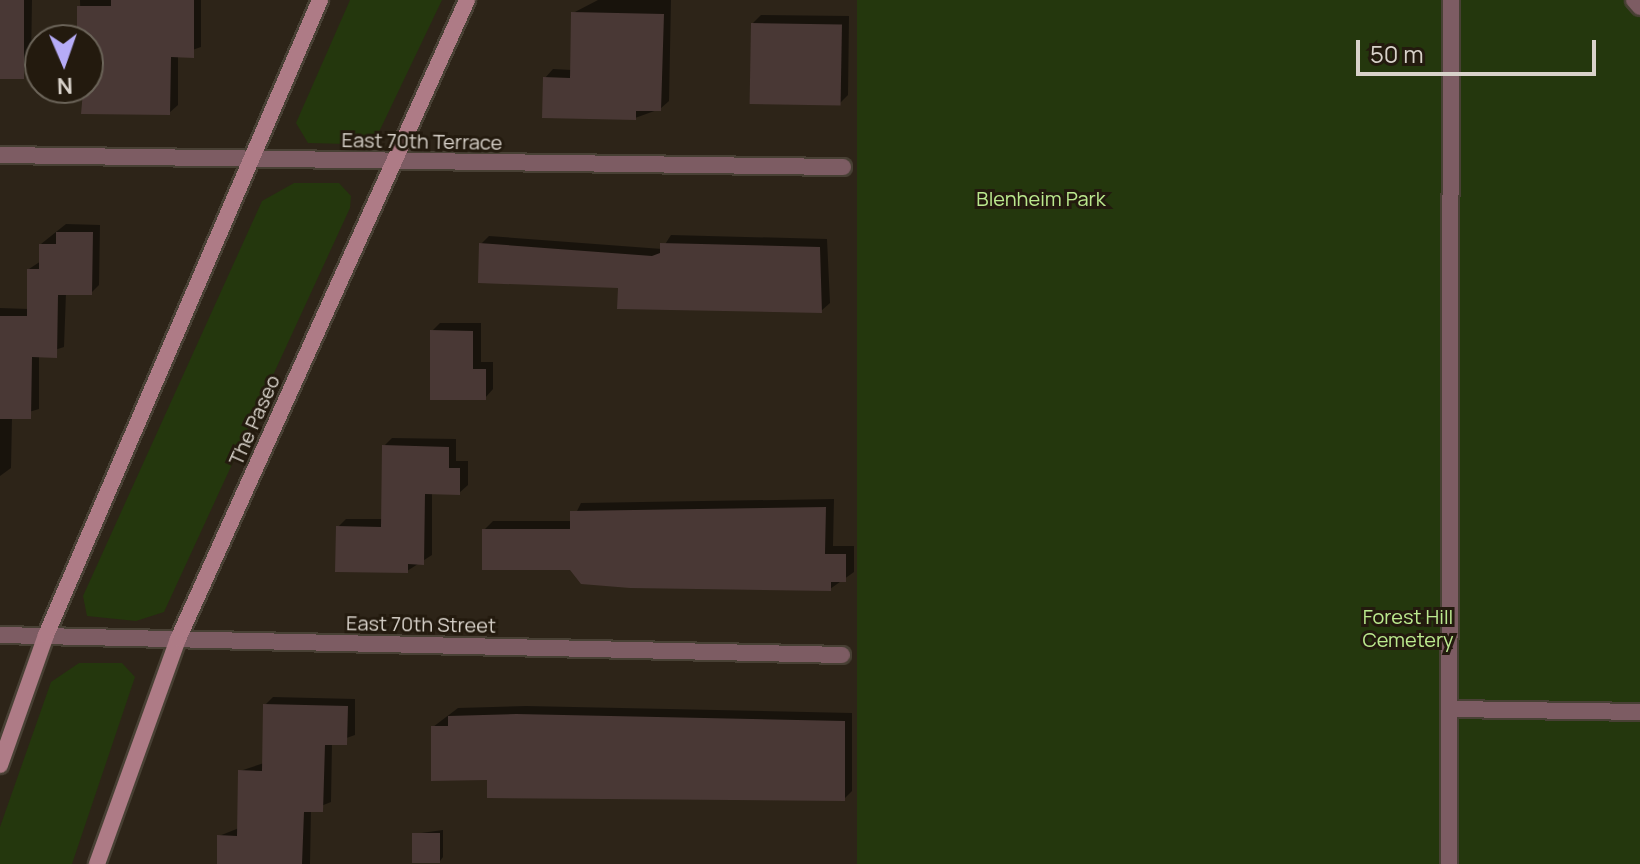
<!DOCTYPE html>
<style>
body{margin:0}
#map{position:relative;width:1640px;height:864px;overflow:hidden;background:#2d2418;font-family:Manrope,sans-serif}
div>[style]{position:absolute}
.green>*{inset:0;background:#24370d;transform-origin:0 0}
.shadow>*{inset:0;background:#0007}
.building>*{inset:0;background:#493835;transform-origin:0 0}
.roads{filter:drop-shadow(2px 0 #484034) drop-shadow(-2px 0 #484034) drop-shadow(0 2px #484034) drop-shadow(0 -2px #484034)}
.lane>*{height:16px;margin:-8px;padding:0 8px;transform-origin:8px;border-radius:8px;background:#7d5c63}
.street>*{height:16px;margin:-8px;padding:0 8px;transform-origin:8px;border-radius:8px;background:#7d5c63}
.secondary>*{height:16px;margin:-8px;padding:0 8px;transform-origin:8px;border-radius:8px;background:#ae7b86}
span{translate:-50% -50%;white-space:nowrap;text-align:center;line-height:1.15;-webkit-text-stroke:6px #231a0e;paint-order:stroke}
.street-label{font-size:20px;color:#d8d2ca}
.park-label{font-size:20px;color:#bbe98e}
.north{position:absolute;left:24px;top:24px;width:80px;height:80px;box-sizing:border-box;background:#231a0e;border:2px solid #6b6459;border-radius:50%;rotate:178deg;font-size:22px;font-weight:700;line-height:32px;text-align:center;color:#d8d2ca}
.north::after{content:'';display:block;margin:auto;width:28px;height:36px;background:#b6acf8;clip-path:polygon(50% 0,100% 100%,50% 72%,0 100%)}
.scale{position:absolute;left:1356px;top:40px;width:240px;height:36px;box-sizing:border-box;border:4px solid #d8d2ca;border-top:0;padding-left:10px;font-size:24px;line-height:28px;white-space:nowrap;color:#d8d2ca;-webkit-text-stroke:6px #231a0e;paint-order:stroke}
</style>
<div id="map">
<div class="green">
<div style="clip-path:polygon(350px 0,442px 0,378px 134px,348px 144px,308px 143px,296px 123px)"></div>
<div style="left:857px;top:0;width:783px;height:864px"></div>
<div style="clip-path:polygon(294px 183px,339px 183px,351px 196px,350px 208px,164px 612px,136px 621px,87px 616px,83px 596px,262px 201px)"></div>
<div style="clip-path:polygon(79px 663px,122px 663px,135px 677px,72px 864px,0 864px,0 827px,51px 682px)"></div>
</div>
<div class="shadow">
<div style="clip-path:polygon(0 0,32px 0,31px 62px,23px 71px,0 71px)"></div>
<div style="clip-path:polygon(80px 0,201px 0,201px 47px,178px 55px,178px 105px,169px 113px,83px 112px,88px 40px,81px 40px)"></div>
<div style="clip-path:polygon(598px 0,671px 0,669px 101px,660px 109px,635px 118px,545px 78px,553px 69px,572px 70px,573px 13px)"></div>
<div style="clip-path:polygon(761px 15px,849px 16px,848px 95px,840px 103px,753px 23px)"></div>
<div style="clip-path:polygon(66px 224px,100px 225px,99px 285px,91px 293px,66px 293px,64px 347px,39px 355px,39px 409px,12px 417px,11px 468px,0 476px,0 308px,29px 309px,29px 269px,41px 261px,41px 244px)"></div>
<div style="clip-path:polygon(671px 235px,827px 239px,830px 303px,821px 311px,620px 286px,481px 244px,489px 236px,662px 249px)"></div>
<div style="clip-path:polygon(440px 323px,481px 323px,481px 362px,493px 362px,493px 389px,485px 398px,432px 331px)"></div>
<div style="clip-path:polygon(392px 438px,456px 439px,456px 461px,468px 461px,468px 485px,459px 493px,432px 492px,432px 555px,407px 571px,338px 527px,346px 519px,383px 519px,384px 446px)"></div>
<div style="clip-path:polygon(834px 499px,833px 546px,854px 546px,854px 572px,830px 589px,571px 568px,484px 530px,493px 521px,572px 521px,581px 503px)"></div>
<div style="clip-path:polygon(273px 697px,355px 699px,355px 735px,332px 743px,331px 802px,311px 810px,310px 864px,219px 864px,219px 836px,239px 828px,240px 771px,264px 763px,265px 705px)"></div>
<div style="clip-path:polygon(526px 706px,852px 713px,852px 791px,844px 799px,489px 778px,433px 727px,458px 708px)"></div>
<div style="clip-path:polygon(443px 830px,443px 857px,440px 861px,414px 834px)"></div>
</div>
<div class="building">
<div style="left:0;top:0;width:24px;height:79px"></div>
<div style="clip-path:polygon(111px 0,194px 0,194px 58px,171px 57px,170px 115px,81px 114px,88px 36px,77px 36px,77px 6px,111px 6px)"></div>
<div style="clip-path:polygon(571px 12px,664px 14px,661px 111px,636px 111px,636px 120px,542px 118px,543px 77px,570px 78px)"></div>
<div style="left:751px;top:23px;width:91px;height:81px;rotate:1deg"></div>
<div style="clip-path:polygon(56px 232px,93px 232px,92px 295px,58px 295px,57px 358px,32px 357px,31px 419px,0 419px,0 316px,27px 316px,27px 269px,39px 269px,39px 244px,56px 244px)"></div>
<div style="clip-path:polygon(479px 243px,652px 256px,660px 253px,660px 243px,820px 247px,822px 313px,617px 309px,618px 288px,478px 283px)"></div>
<div style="clip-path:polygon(430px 330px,473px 331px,473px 369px,486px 369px,486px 400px,430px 400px)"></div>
<div style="clip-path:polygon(382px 445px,449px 447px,449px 468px,460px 468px,460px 495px,425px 494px,424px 565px,408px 564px,408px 573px,335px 572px,336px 526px,381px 527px)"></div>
<div style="clip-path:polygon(826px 507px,825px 554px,846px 554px,846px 582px,831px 582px,831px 591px,630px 588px,581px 584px,570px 570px,482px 570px,482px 529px,570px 529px,570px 511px)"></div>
<div style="clip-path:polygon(263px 704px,348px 706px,347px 745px,325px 745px,323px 812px,304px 812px,302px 864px,217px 864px,217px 835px,237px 836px,238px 770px,262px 771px)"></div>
<div style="clip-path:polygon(516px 714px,845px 721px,845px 801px,487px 798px,487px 780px,431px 781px,431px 726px,448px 726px,448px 716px)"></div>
<div style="left:440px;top:833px;width:30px;height:28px;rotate:90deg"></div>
</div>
<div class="roads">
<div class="lane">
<div style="left:1634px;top:0;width:9px;rotate:49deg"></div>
<div style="left:1451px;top:709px;width:189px;rotate:0.9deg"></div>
<div style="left:1449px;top:864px;width:864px;rotate:-89.87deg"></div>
</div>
<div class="street">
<div style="left:0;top:155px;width:843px;rotate:0.82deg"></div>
<div style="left:0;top:635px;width:842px;rotate:1.36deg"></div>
</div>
<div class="secondary">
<div style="left:0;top:765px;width:138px;rotate:-70.5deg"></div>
<div style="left:46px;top:635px;width:692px;rotate:-66.66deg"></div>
<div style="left:97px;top:864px;width:239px;rotate:-70.2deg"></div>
<div style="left:178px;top:639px;width:701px;rotate:-65.66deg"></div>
</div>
</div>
<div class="street-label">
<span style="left:422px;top:141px;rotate:1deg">East 70th Terrace</span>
<span style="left:254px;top:420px;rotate:-66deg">The Paseo</span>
<span style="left:421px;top:624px;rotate:1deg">East 70th Street</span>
</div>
<div class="park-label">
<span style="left:1041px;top:198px">Blenheim Park</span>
<span style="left:1408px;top:628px">Forest Hill<br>Cemetery</span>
</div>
<div class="north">N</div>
<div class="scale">50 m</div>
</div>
